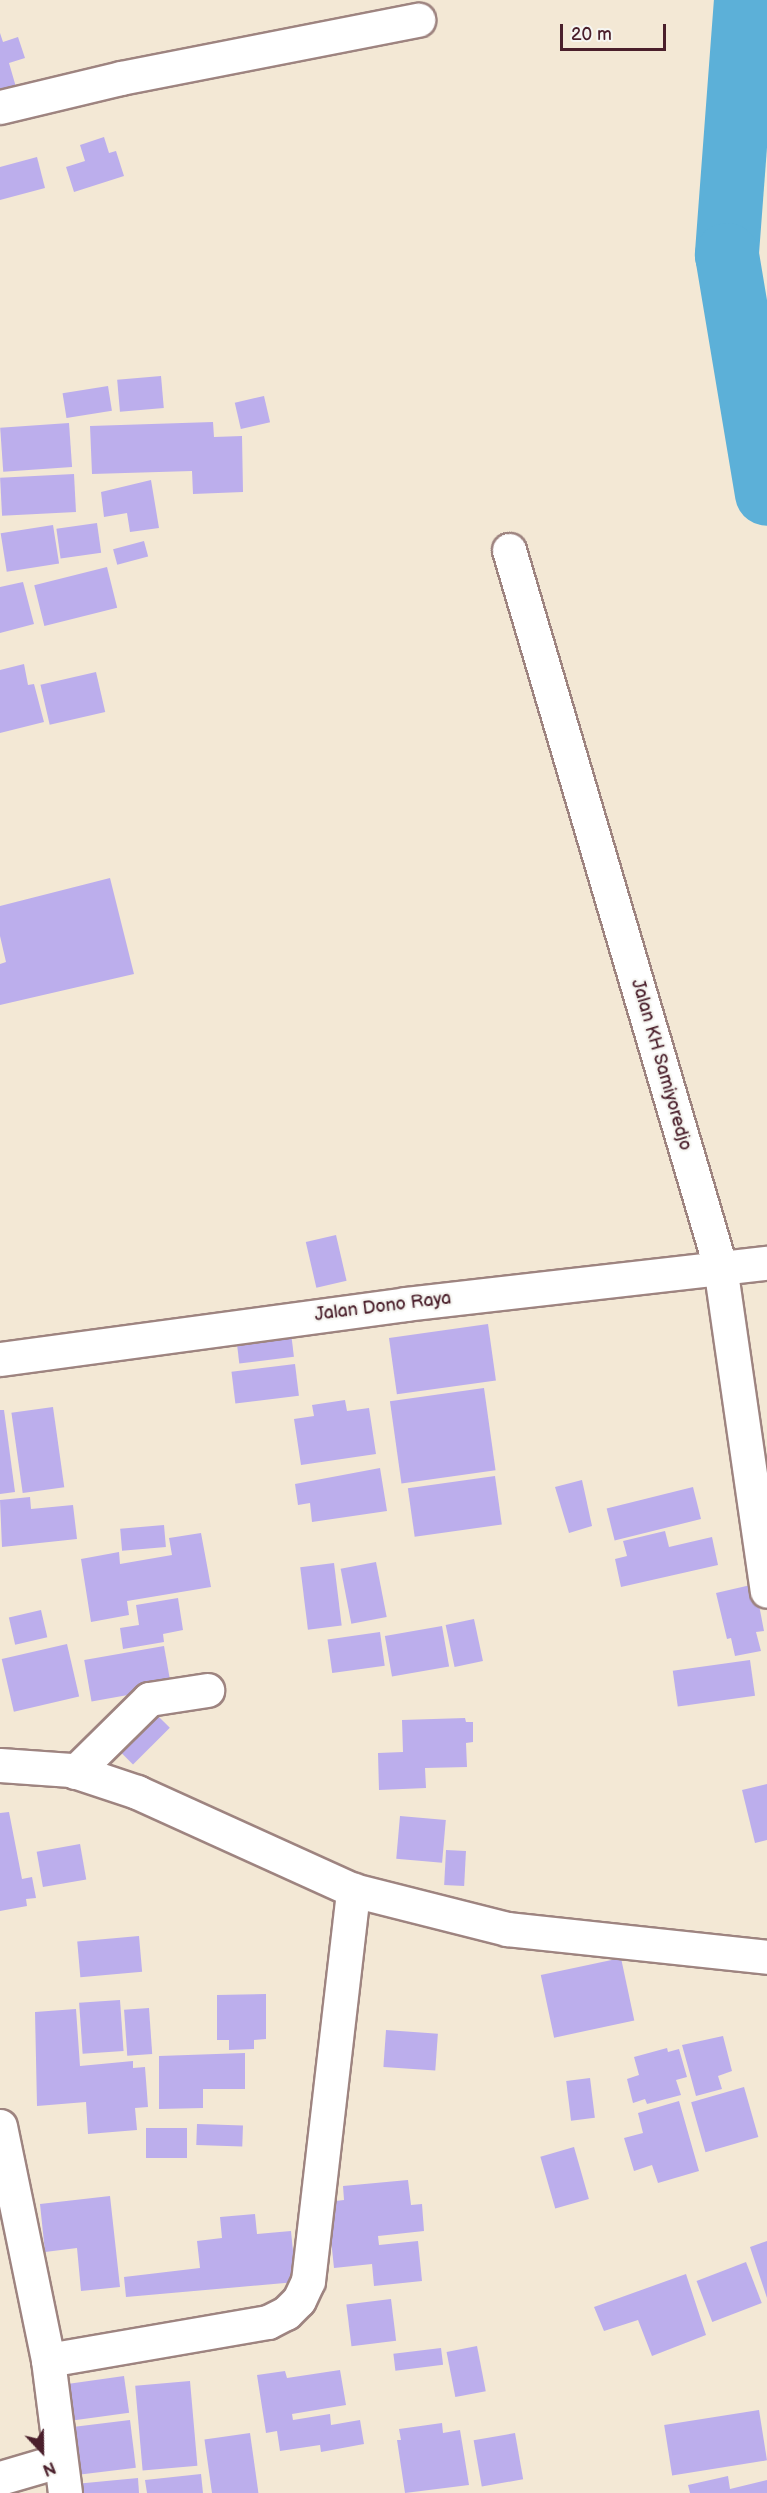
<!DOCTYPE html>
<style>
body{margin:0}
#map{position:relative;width:767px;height:2493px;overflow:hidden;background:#f3e8d5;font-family:"Balsamiq Sans",sans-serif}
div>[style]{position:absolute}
.river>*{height:64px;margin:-32px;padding:0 32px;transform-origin:32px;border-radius:32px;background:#5cb0d8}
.building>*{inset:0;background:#bcaeec;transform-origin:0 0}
.roads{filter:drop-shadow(2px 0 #9e8480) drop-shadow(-2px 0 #9e8480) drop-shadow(0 2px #9e8480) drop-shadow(0 -2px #9e8480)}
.minor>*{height:33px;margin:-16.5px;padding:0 16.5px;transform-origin:16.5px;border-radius:16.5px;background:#fff}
.primary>*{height:33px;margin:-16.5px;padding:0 16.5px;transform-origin:16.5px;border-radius:16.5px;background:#fff}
span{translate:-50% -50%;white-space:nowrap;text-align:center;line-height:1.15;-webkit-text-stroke:4.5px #f6f6f2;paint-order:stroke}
.street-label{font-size:18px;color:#4a1f2b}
.north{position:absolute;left:12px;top:2421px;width:60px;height:60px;-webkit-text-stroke:4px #f6f6f2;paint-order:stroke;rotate:158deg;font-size:16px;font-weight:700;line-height:24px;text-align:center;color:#4a1f2b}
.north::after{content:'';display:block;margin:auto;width:21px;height:27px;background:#4a1f2b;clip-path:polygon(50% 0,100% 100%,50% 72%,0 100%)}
.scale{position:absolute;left:560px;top:24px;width:106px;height:27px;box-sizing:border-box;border:3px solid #4a1f2b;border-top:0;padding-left:8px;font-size:18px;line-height:21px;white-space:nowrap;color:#4a1f2b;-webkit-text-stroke:4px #f6f6f2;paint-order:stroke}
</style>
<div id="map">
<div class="river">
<div style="left:746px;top:0;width:256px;rotate:94.3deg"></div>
<div style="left:727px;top:255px;width:242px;rotate:80.5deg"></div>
</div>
<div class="building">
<div style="clip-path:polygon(0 33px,3px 42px,18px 37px,25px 58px,9px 63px,16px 87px,0 92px)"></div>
<div style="clip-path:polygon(104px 137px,109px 153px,116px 151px,124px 176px,74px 192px,66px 167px,85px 161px,80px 145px)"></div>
<div style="clip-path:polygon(37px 157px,45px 188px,0 200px,0 167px)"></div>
<div style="left:161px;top:376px;width:32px;height:44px;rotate:85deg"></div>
<div style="left:108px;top:386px;width:25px;height:46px;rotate:81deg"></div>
<div style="left:264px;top:396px;width:27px;height:30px;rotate:77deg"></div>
<div style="clip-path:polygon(213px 422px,214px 437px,242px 436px,243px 492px,193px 494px,192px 471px,92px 474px,90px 426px)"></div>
<div style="left:69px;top:423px;width:44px;height:69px;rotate:86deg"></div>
<div style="left:74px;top:474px;width:38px;height:74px;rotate:87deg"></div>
<div style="clip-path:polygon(151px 480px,159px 528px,130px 532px,127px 513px,104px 517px,101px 492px)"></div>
<div style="left:97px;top:523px;width:30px;height:41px;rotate:82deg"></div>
<div style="left:53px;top:525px;width:39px;height:53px;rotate:81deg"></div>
<div style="left:144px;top:541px;width:16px;height:32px;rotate:75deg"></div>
<div style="left:107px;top:567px;width:42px;height:75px;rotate:76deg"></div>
<div style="clip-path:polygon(23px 582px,34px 624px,0 633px,0 587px)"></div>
<div style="clip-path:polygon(24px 664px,28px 685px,34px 684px,44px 722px,0 733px,0 670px)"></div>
<div style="left:96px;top:672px;width:41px;height:57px;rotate:77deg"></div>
<div style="clip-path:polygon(110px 878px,134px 974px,0 1005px,0 964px,6px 962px,0 936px,0 906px)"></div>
<div style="left:336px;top:1235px;width:47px;height:31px;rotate:77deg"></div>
<div style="left:488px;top:1324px;width:57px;height:100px;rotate:82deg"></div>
<div style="left:291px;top:1333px;width:24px;height:55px;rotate:83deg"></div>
<div style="left:295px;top:1364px;width:32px;height:64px;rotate:83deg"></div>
<div style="left:484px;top:1388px;width:83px;height:95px;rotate:82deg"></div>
<div style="clip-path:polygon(345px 1400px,347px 1411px,369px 1408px,376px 1454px,301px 1465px,294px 1419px,314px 1416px,312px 1405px)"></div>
<div style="left:53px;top:1407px;width:81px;height:42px;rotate:82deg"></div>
<div style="clip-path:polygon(0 1410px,4px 1410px,15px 1492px,0 1494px)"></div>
<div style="clip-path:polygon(380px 1468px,387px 1511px,312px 1522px,310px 1503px,298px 1505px,295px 1484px)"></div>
<div style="left:495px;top:1476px;width:49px;height:88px;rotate:82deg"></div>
<div style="clip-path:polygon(582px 1480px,592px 1526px,569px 1533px,555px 1487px)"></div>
<div style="left:693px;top:1487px;width:33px;height:89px;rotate:76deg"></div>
<div style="clip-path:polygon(30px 1497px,31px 1509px,73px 1505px,77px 1539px,2px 1547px,0 1500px)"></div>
<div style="left:164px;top:1525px;width:22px;height:44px;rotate:85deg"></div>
<div style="clip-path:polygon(665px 1531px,669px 1547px,712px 1537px,718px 1565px,621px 1587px,615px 1559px,627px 1556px,623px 1541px)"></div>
<div style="clip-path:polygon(201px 1533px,211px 1587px,127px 1601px,129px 1615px,91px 1622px,81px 1559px,119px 1552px,120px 1564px,172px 1555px,169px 1538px)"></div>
<div style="left:376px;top:1562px;width:56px;height:36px;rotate:79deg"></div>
<div style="left:334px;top:1563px;width:63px;height:34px;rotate:83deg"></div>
<div style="clip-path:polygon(755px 1584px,764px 1631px,756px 1632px,761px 1651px,735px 1656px,731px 1638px,727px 1639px,716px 1593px)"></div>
<div style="clip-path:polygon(178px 1598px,183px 1630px,163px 1634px,164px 1642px,123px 1649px,120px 1628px,139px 1625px,136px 1605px)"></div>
<div style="left:41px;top:1610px;width:28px;height:33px;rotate:77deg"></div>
<div style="left:474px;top:1619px;width:43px;height:29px;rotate:78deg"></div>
<div style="left:442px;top:1626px;width:41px;height:58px;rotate:80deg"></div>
<div style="left:380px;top:1632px;width:34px;height:53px;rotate:82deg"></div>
<div style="left:67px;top:1644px;width:54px;height:67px;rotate:77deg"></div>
<div style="left:164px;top:1646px;width:42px;height:81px;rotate:80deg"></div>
<div style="left:750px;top:1660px;width:36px;height:78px;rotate:82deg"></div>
<div style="left:150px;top:1708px;width:28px;height:52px;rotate:45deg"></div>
<div style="clip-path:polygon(465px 1718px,466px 1722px,473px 1722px,473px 1742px,466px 1743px,467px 1767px,425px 1768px,426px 1788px,379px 1790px,378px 1753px,403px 1752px,402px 1720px)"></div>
<div style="clip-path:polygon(767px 1784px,767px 1840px,755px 1843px,742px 1790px)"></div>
<div style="clip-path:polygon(9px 1812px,22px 1879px,32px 1877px,36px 1898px,26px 1899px,27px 1906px,0 1911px,0 1813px)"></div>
<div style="left:400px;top:1816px;width:46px;height:43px;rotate:5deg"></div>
<div style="left:80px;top:1844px;width:36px;height:44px;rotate:80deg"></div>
<div style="left:446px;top:1850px;width:20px;height:35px;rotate:3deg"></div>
<div style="left:139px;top:1936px;width:36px;height:62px;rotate:85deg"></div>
<div style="left:621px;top:1958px;width:64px;height:82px;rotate:78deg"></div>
<div style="clip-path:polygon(266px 1994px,266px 2039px,254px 2040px,254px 2049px,229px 2050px,229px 2040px,217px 2040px,217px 1995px)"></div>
<div style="left:120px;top:2000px;width:51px;height:41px;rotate:86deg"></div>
<div style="left:149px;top:2008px;width:46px;height:25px;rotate:86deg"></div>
<div style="clip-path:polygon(76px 2009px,80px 2066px,133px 2061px,133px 2068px,145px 2067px,148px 2107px,135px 2108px,137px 2130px,88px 2134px,86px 2102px,37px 2106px,35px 2012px)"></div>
<div style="left:386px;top:2030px;width:52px;height:37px;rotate:4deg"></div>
<div style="clip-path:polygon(723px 2036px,732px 2071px,718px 2076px,722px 2089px,696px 2096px,682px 2045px)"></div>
<div style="clip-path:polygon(667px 2048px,668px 2052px,679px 2049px,687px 2077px,676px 2080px,681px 2095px,647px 2104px,645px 2099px,633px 2103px,627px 2079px,639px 2075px,634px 2057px)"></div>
<div style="clip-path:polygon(245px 2053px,245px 2089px,203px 2089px,203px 2108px,159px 2109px,159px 2056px)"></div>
<div style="left:590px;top:2078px;width:40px;height:24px;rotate:83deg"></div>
<div style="left:744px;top:2087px;width:52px;height:55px;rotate:74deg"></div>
<div style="clip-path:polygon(679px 2101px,699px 2171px,658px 2183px,652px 2165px,634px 2171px,624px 2138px,643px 2133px,638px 2113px)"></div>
<div style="left:197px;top:2124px;width:46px;height:21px;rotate:2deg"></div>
<div style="left:146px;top:2128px;width:41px;height:30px"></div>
<div style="left:574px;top:2147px;width:54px;height:35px;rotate:74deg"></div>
<div style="clip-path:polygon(408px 2180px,411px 2205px,422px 2204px,424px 2231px,378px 2236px,379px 2245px,418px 2241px,422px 2281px,374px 2286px,372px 2264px,334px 2268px,327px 2202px,344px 2200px,343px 2186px)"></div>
<div style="clip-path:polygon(110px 2196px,120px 2287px,81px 2291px,77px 2248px,45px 2252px,40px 2204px)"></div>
<div style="clip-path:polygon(255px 2214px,257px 2234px,291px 2231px,296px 2282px,126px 2297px,124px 2277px,200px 2268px,197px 2241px,222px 2238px,220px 2217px)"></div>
<div style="clip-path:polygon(767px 2241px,767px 2298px,750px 2247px)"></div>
<div style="left:746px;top:2262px;width:44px;height:53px;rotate:69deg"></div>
<div style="clip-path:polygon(686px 2274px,706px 2335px,652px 2356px,638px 2320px,604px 2331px,594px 2307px)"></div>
<div style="left:391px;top:2299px;width:42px;height:45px;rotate:83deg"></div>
<div style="left:477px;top:2346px;width:46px;height:31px;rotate:79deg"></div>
<div style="left:441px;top:2348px;width:17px;height:48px;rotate:83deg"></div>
<div style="clip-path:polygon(340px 2370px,346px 2405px,292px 2414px,293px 2420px,330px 2414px,331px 2425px,360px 2420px,364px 2444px,321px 2452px,320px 2445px,280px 2451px,277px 2431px,266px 2433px,257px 2375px,285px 2371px,287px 2378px)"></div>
<div style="left:124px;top:2376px;width:37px;height:59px;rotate:82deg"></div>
<div style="left:190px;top:2381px;width:85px;height:55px;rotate:85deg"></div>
<div style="left:759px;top:2410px;width:51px;height:96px;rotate:81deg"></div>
<div style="left:130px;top:2420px;width:48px;height:68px;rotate:83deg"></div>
<div style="clip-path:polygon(442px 2423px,443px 2433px,460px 2430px,469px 2485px,405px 2493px,397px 2440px,401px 2440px,399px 2429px)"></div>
<div style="left:250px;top:2433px;width:61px;height:46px;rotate:82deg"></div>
<div style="left:515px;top:2433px;width:47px;height:42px;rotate:80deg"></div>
<div style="clip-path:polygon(201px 2474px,203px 2493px,147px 2493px,145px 2480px)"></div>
<div style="clip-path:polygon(728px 2476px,730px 2489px,767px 2480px,767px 2493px,690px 2493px,688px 2485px)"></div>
<div style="clip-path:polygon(138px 2478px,139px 2493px,75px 2493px,75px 2484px)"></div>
</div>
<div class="roads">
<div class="minor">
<div style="left:0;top:107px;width:124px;rotate:-13.5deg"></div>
<div style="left:121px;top:78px;width:303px;rotate:-11.1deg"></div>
<div style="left:509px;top:550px;width:746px;rotate:73.58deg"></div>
<div style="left:720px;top:1266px;width:328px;rotate:81.8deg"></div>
<div style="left:0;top:1359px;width:409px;rotate:-7.7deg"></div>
<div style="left:405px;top:1304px;width:364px;rotate:-6.5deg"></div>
<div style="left:0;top:1765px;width:71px;rotate:4deg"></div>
<div style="left:71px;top:1770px;width:70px;rotate:18.4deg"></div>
<div style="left:137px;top:1792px;width:237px;rotate:24.4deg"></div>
<div style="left:353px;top:1890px;width:159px;rotate:14.2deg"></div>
<div style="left:507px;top:1929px;width:262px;rotate:6.1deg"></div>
<div style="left:75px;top:1772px;width:104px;rotate:-44.6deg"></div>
<div style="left:149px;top:1699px;width:59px;rotate:-8.8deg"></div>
<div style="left:48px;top:2360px;width:223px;rotate:-9.8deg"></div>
<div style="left:268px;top:2322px;width:20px;rotate:-27deg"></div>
<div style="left:286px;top:2313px;width:18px;rotate:-45deg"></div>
<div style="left:299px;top:2300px;width:21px;rotate:-65deg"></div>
<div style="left:308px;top:2281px;width:394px;rotate:-83.4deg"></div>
<div style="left:0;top:2478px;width:60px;rotate:-16.3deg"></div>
</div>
<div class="primary">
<div style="left:0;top:2126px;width:239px;rotate:78.4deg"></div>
<div style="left:48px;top:2360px;width:134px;rotate:82.7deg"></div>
</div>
</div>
<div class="street-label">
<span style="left:661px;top:1065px;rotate:74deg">Jalan KH Samiyoredjo</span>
<span style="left:383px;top:1307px;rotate:-7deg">Jalan Dono Raya</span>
</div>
<div class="north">N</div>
<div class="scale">20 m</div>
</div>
